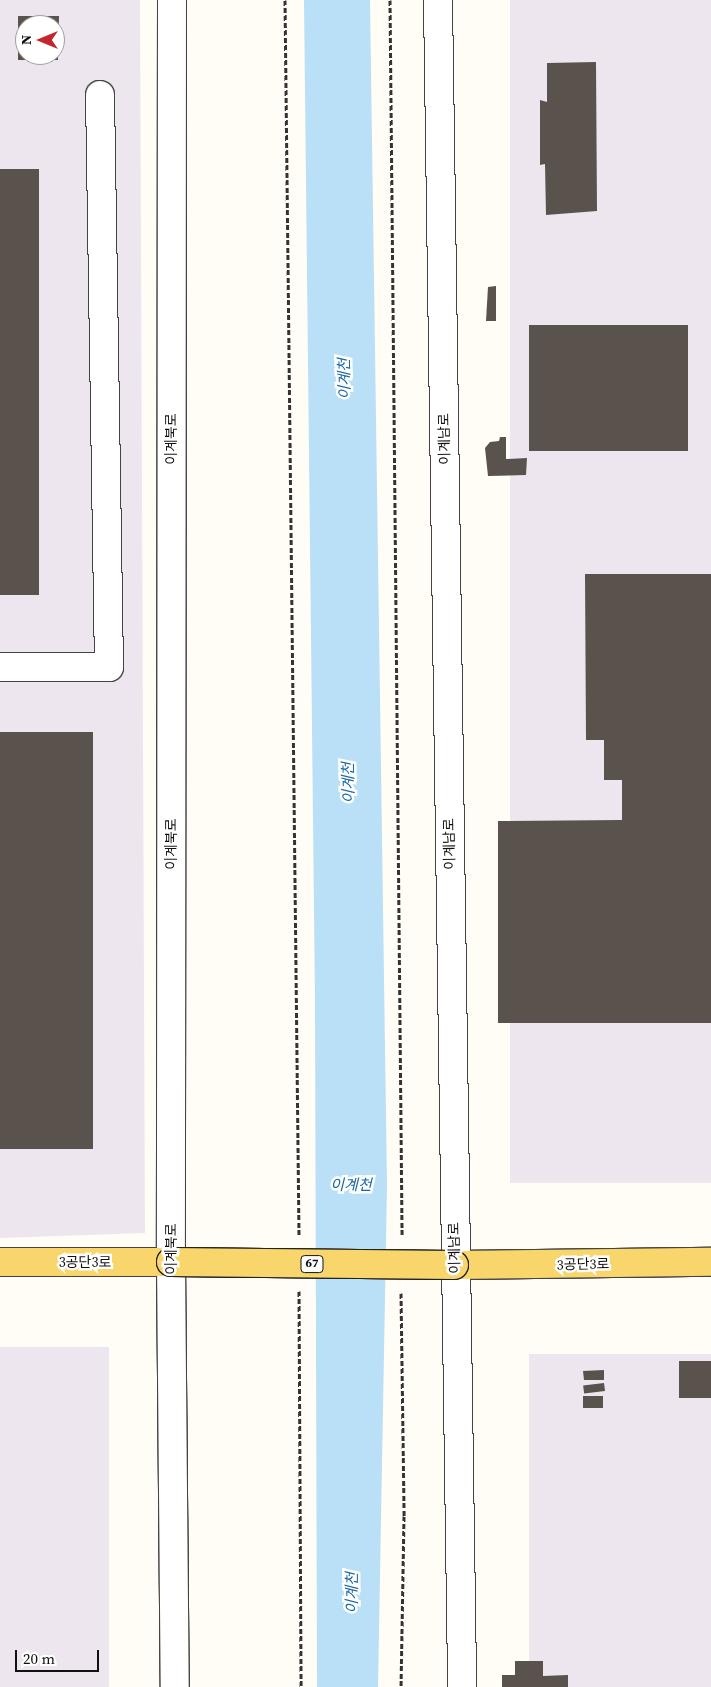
<!DOCTYPE html>
<meta charset="utf-8">
<style>
body{margin:0}
#map{position:relative;width:711px;height:1687px;overflow:hidden;background:#fffdf5;font-family:"Source Serif 4","Noto Sans KR",serif}
div>[style]{position:absolute}
.industrial>*{inset:0;background:#eee6ef;transform-origin:0 0}
.water>*{inset:0;background:#b9e0f7}
.building>*{inset:0;background:#5a524d;transform-origin:0 0}
.path>*{height:3px;margin-top:-1.5px;transform-origin:0;background:repeating-linear-gradient(90deg,#333 0 5px,transparent 0 7.5px)}
.roads{filter:drop-shadow(1px 0 #444) drop-shadow(-1px 0 #444) drop-shadow(0 1px #444) drop-shadow(0 -1px #444)}
.minor>*{height:28px;margin:-14px;padding:0 14px;transform-origin:14px;border-radius:14px;background:#fff}
.major>*{height:28px;margin:-14px;padding:0 14px;transform-origin:14px;border-radius:14px;background:#f9d66b}
.bridges{filter:drop-shadow(1px 0 #222) drop-shadow(-1px 0 #222) drop-shadow(0 1px #222) drop-shadow(0 -1px #222)}
.major-bridge>*{height:28px;margin:-14px;padding:0 14px;transform-origin:14px;border-radius:14px;background:#f9d66b}
span{translate:-50% -50%;white-space:nowrap;text-align:center;line-height:1.15;-webkit-text-stroke:5px #fff;paint-order:stroke}
.shield-label span{padding:1px 4px;background:#fff;border:1px solid;border-radius:4px;-webkit-text-stroke-width:0}
.shield-label{font-size:12px;color:#111;font-weight:700}
.street-label{font-size:14px;color:#111}
.water-label{font-size:15px;color:#1768a6;font-style:italic}
.north{position:absolute;left:15px;top:15px;width:50px;height:50px;box-sizing:border-box;background:#fff;border:1px solid #a0a0a0;border-radius:50%;rotate:270deg;font-size:14px;font-weight:700;line-height:20px;text-align:center;color:#111}
.north::after{content:'';display:block;margin:auto;width:18px;height:22px;background:#c4262e;clip-path:polygon(50% 0,100% 100%,50% 72%,0 100%)}
.scale{position:absolute;left:15px;top:1650px;width:84px;height:22px;box-sizing:border-box;border:2px solid #111;border-top:0;padding-left:6px;font-size:15px;line-height:18px;white-space:nowrap;color:#111;-webkit-text-stroke:4px #fff;paint-order:stroke}
</style>
<div id="map">
<div class="industrial">
<div style="clip-path:polygon(evenodd,0 0,140px 0,145px 1233px,0 1238px,0 0,25px 25px,55px 25px,55px 55px,25px 55px,25px 25px)"></div>
<div style="left:510px;top:0;width:201px;height:1183px"></div>
<div style="left:0;top:1347px;width:109px;height:340px"></div>
<div style="left:711px;top:1354px;width:333px;height:182px;rotate:90deg"></div>
</div>
<div class="water">
<div style="clip-path:polygon(304px 0,370px 0,387px 1186px,378px 1687px,317px 1687px,315px 1000px)"></div>
</div>
<div class="building">
<div style="clip-path:polygon(evenodd,18px 16px,59px 16px,58px 60px,18px 60px,18px 16px,25px 25px,55px 25px,55px 55px,25px 55px,25px 25px)"></div>
<div style="clip-path:polygon(596px 62px,597px 211px,546px 215px,545px 164px,540px 165px,540px 100px,547px 102px,547px 63px)"></div>
<div style="left:0;top:169px;width:39px;height:426px"></div>
<div style="clip-path:polygon(496px 286px,496px 321px,486px 321px,488px 287px)"></div>
<div style="left:529px;top:325px;width:159px;height:126px"></div>
<div style="clip-path:polygon(500px 437px,506px 437px,506px 459px,527px 458px,526px 475px,488px 476px,485px 448px,490px 442px,499px 441px)"></div>
<div style="clip-path:polygon(585px 574px,711px 574px,711px 1023px,498px 1023px,498px 821px,622px 820px,622px 780px,604px 780px,604px 740px,586px 740px)"></div>
<div style="left:0;top:732px;width:93px;height:417px"></div>
<div style="left:679px;top:1361px;width:32px;height:37px"></div>
<div style="clip-path:polygon(604px 1370px,604px 1380px,584px 1380px,583px 1371px)"></div>
<div style="left:604px;top:1383px;width:8px;height:21px;rotate:83deg"></div>
<div style="left:583px;top:1396px;width:20px;height:12px"></div>
<div style="clip-path:polygon(515px 1661px,543px 1661px,543px 1676px,568px 1675px,568px 1687px,502px 1687px,502px 1675px,515px 1675px)"></div>
</div>
<div class="path">
<div style="left:285px;top:0;width:1237px;rotate:89.35deg"></div>
<div style="left:390px;top:0;width:1236px;rotate:89.44deg"></div>
<div style="left:299px;top:1291px;width:396px;rotate:89.7deg"></div>
<div style="left:401px;top:1293px;width:223px;rotate:89.2deg"></div>
<div style="left:404px;top:1516px;width:171px;rotate:91deg"></div>
</div>
<div class="roads">
<div class="minor">
<div style="left:172px;top:0;width:1262px;rotate:90.05deg"></div>
<div style="left:171px;top:1262px;width:425px;rotate:89.5deg"></div>
<div style="left:438px;top:0;width:1687px;rotate:89.18deg"></div>
<div style="left:0;top:667px;width:109px"></div>
<div style="left:109px;top:667px;width:572px;rotate:-90.9deg"></div>
</div>
<div class="major">
<div style="left:0;top:1262px;width:171px"></div>
<div style="left:454px;top:1265px;width:257px;rotate:-0.7deg"></div>
</div>
</div>
<div class="bridges">
<div class="major-bridge">
<div style="left:171px;top:1262px;width:283px;rotate:0.6deg"></div>
</div>
</div>
<div class="shield-label">
<span style="left:312px;top:1264px">67</span>
</div>
<div class="street-label">
<span style="left:171px;top:439px;rotate:-90deg">이계북로</span>
<span style="left:444px;top:439px;rotate:-91deg">이계남로</span>
<span style="left:171px;top:844px;rotate:-90deg">이계북로</span>
<span style="left:449px;top:844px;rotate:-91deg">이계남로</span>
<span style="left:454px;top:1248px;rotate:-91deg">이계남로</span>
<span style="left:171px;top:1249px;rotate:-90deg">이계북로</span>
<span style="left:85px;top:1262px">3공단3로</span>
<span style="left:583px;top:1264px;rotate:-1deg">3공단3로</span>
</div>
<div class="water-label">
<span style="left:344px;top:379px;rotate:-91deg">이계천</span>
<span style="left:348px;top:783px;rotate:-91deg">이계천</span>
<span style="left:351px;top:1185px">이계천</span>
<span style="left:352px;top:1593px;rotate:-90deg">이계천</span>
</div>
<div class="north">N</div>
<div class="scale">20 m</div>
</div>
